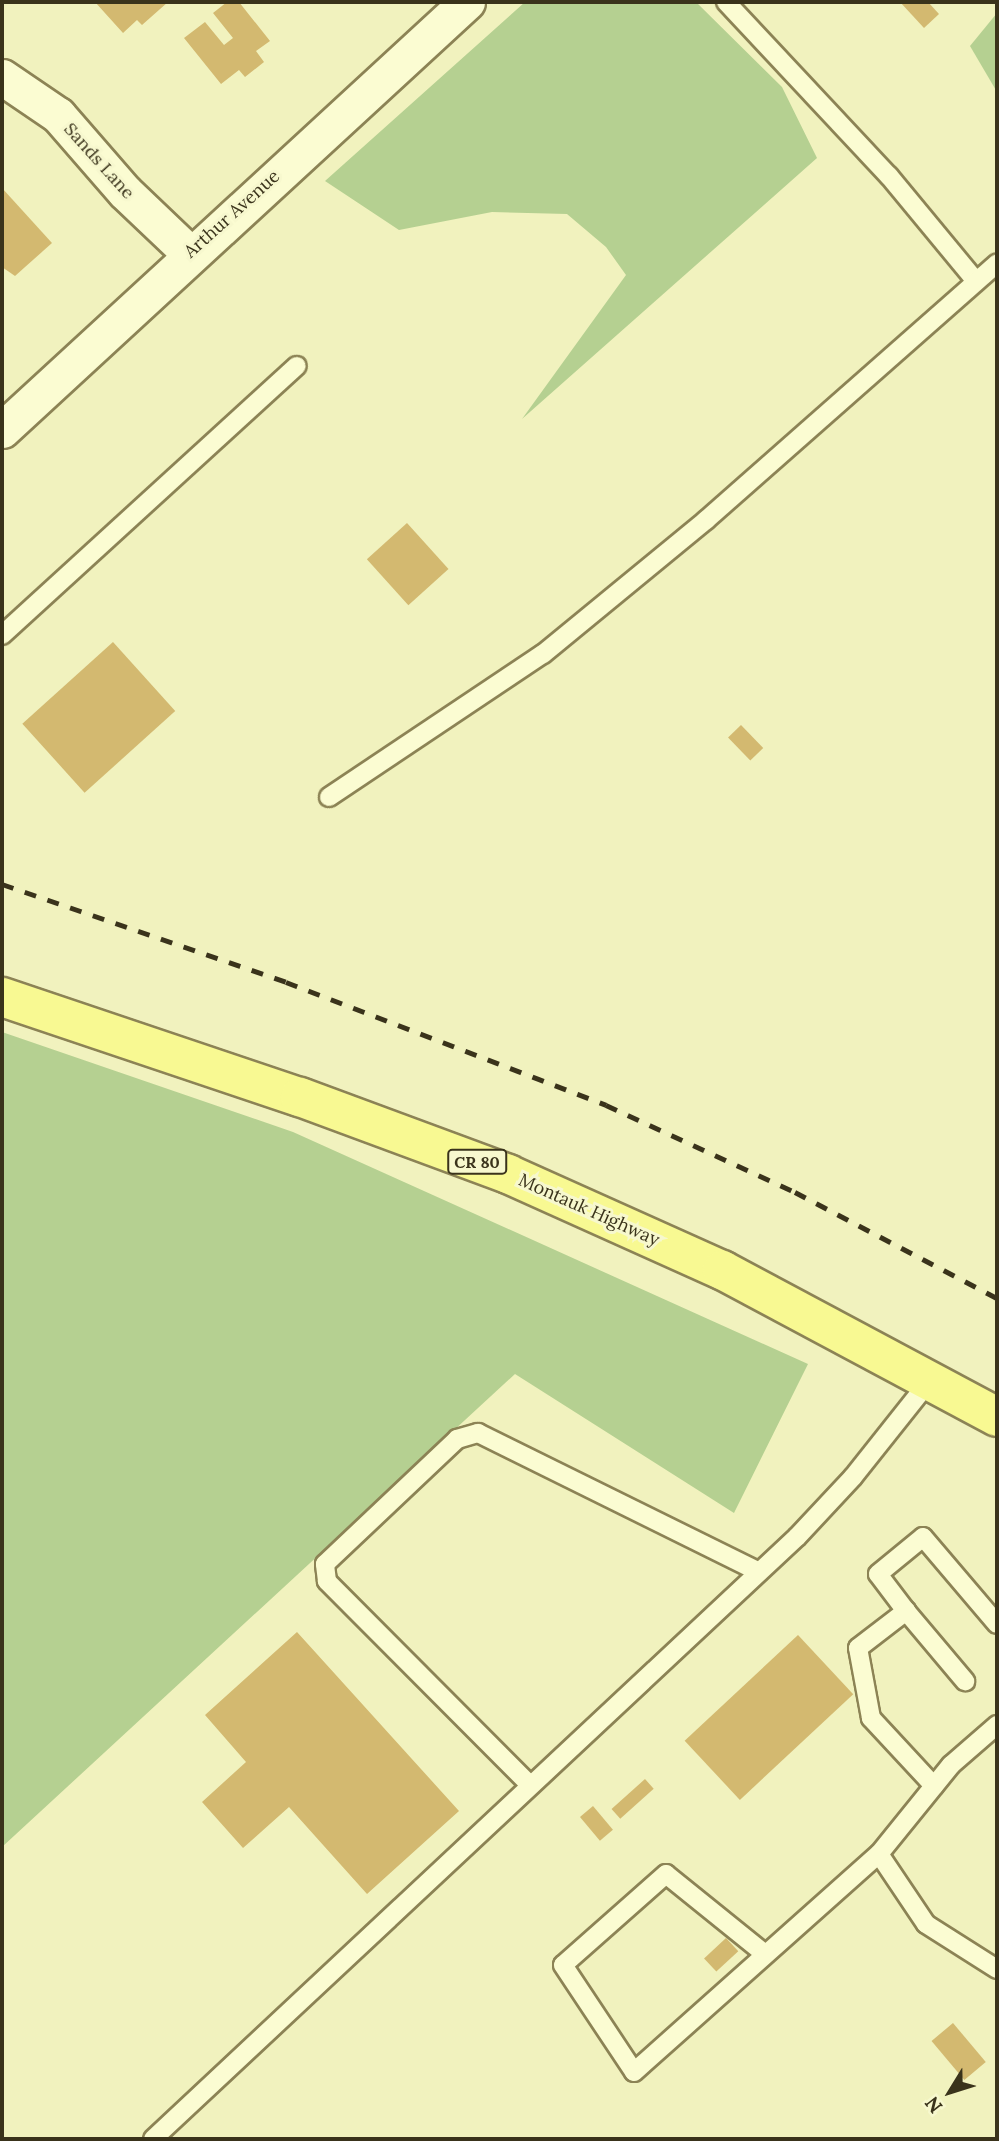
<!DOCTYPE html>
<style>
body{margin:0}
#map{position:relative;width:999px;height:2141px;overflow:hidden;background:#f1f2be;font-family:Lora,serif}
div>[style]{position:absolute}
.green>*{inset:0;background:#b5d091}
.building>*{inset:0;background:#d3b970;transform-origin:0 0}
.roads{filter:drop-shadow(2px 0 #8c8355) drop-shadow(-2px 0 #8c8355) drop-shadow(0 2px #8c8355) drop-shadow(0 -2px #8c8355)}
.lane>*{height:18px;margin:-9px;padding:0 9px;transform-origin:9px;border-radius:9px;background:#fbfcd2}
.street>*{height:35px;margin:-17.5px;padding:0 17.5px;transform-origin:17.5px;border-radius:17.5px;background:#fbfcd2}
.primary>*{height:38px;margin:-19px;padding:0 19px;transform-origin:19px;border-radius:19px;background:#f8f992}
.rail>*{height:5px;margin-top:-2.5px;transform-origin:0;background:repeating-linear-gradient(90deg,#3a331b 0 12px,transparent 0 24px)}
span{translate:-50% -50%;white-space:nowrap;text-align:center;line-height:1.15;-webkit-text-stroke:6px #f7f8ce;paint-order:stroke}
.shield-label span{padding:2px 5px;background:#f7f8ce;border:2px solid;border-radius:5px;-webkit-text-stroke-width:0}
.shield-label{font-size:16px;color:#3a331b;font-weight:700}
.street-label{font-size:18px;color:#3a331b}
.frame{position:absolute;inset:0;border:4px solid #3a331b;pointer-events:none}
.north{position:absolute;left:915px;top:2057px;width:70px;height:70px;-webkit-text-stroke:5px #f7f8ce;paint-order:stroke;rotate:232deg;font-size:19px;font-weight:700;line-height:28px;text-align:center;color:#3a331b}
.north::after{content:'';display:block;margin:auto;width:24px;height:32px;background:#3a331b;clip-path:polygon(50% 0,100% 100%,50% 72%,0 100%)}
</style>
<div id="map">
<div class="green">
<div style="clip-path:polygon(525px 2px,696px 2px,782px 87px,817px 158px,522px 419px,626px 275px,606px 247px,567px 214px,492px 212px,399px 230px,325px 181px)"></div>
<div style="clip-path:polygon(997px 13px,997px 92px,970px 46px)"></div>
<div style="clip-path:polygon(2px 1032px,293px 1132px,808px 1364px,734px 1513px,515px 1374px,2px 1847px)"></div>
</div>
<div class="building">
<div style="clip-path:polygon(95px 2px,168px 2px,142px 25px,137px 20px,123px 33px)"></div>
<div style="clip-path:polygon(227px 2px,239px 2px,270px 41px,256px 51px,264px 62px,245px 77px,239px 70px,221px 84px,184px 38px,205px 22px,224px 45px,233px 38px,213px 13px)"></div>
<div style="clip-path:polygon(900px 2px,928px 2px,939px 14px,924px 28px)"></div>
<div style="clip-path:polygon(2px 188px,52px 243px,15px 276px,2px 267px)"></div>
<div style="left:407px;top:523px;width:62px;height:54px;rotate:48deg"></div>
<div style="left:113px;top:642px;width:93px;height:122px;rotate:48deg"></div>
<div style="left:741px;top:725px;width:32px;height:18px;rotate:46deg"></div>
<div style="clip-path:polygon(297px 1632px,459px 1811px,367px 1894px,289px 1807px,243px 1848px,202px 1802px,246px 1762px,205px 1715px)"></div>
<div style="left:798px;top:1635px;width:81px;height:155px;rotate:47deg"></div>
<div style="left:645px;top:1779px;width:13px;height:45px;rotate:48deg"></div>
<div style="left:593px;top:1806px;width:31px;height:17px;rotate:50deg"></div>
<div style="left:726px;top:1938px;width:18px;height:30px;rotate:47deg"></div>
<div style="left:953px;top:2023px;width:51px;height:28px;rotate:50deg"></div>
</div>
<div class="roads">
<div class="lane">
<div style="left:726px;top:2px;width:238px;rotate:46.9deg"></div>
<div style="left:889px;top:176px;width:136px;rotate:50.4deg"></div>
<div style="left:2px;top:635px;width:399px;rotate:-42.4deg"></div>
<div style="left:329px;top:797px;width:257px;rotate:-33.8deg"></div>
<div style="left:543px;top:654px;width:211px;rotate:-39.4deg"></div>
<div style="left:706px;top:520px;width:388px;rotate:-41.4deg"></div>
<div style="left:906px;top:1611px;width:46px;rotate:-127.1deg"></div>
<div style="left:878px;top:1574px;width:58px;rotate:-39.4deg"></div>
<div style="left:923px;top:1537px;width:114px;rotate:49.6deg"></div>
<div style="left:997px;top:1725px;width:61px;rotate:139deg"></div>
<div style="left:951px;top:1765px;width:114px;rotate:129deg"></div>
<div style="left:879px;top:1854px;width:84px;rotate:56.1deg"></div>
<div style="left:926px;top:1924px;width:84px;rotate:32.4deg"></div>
<div style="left:530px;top:1785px;width:288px;rotate:-134.9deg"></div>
<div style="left:327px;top:1581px;width:17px;rotate:-97deg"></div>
<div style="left:325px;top:1564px;width:182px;rotate:-43.4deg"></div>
<div style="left:457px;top:1439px;width:22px;rotate:-16deg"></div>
<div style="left:478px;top:1433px;width:313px;rotate:26.3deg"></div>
<div style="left:934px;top:1786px;width:93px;rotate:-132.8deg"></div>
<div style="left:871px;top:1718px;width:71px;rotate:-100.5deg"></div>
<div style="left:858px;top:1648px;width:61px;rotate:-37.6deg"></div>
<div style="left:906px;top:1611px;width:92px;rotate:49.9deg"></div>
<div style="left:765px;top:1954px;width:127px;rotate:-141.1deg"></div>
<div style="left:666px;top:1874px;width:137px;rotate:138.5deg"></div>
<div style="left:563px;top:1965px;width:128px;rotate:56.4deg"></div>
<div style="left:634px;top:2072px;width:328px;rotate:-41.7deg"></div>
<div style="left:153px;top:2139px;width:882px;rotate:-43.07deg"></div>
<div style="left:797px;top:1537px;width:82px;rotate:-47deg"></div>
<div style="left:853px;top:1477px;width:125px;rotate:-51.5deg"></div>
</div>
<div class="street">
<div style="left:2px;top:77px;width:68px;rotate:34.2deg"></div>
<div style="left:58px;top:115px;width:102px;rotate:49deg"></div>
<div style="left:125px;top:192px;width:88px;rotate:43.6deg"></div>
<div style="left:2px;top:430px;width:632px;rotate:-42.63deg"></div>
</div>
<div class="primary">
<div style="left:2px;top:997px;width:314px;rotate:18.6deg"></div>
<div style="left:300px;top:1097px;width:222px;rotate:20.3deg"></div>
<div style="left:508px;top:1174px;width:235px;rotate:24.2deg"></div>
<div style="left:722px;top:1270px;width:312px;rotate:28.1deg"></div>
</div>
</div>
<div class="rail">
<div style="left:2px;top:884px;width:300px;rotate:19deg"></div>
<div style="left:286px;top:982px;width:343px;rotate:21deg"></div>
<div style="left:606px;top:1105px;width:208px;rotate:24.7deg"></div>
<div style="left:795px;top:1192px;width:228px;rotate:27.7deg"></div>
</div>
<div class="shield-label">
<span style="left:477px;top:1162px">CR 80</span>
</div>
<div class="street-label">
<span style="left:99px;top:161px;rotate:48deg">Sands Lane</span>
<span style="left:232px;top:214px;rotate:-42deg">Arthur Avenue</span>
<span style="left:589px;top:1210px;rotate:24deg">Montauk Highway</span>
</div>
<div class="frame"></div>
<div class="north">N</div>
</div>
